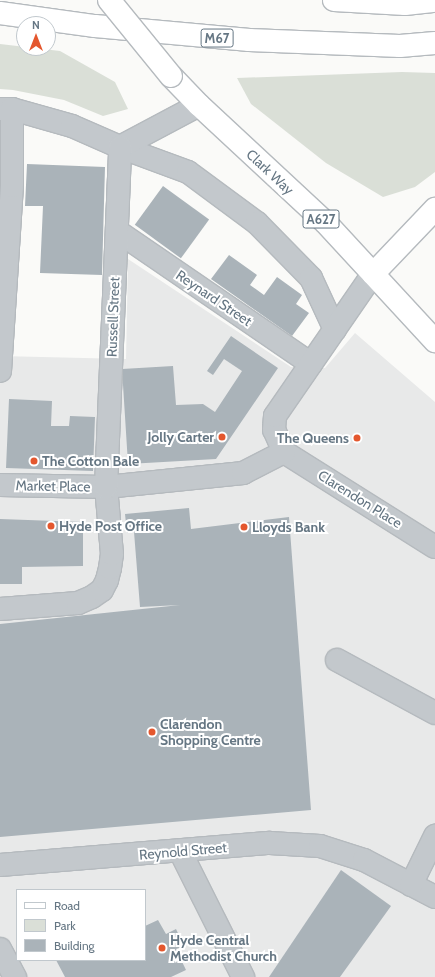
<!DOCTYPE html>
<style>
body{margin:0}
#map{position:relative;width:435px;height:977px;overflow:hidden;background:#fafaf8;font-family:Cabin,sans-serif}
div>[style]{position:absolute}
.built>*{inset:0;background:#e8e9e9}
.green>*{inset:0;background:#dadfd7}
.building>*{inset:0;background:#aab3b9;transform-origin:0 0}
.roads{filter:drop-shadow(1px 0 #b5babe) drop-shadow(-1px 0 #b5babe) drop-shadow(0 1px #b5babe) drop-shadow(0 -1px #b5babe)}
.minor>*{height:22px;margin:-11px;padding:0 11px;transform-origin:11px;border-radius:11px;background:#c3c8cc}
.major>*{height:22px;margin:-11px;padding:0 11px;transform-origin:11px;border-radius:11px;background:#fff}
.highway>*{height:22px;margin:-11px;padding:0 11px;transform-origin:11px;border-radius:11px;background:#fff}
.bridges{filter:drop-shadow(1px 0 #b5babe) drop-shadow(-1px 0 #b5babe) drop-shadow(0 1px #b5babe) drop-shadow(0 -1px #b5babe)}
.major-bridge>*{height:22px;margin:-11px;padding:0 11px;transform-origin:11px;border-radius:11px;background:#fff}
.dots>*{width:11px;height:11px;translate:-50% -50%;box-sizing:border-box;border:2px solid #fff;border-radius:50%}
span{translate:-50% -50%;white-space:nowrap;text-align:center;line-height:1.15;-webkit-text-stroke:4px #fff;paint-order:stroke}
.shield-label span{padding:1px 3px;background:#fff;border:1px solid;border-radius:3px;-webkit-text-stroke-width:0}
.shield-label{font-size:13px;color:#657683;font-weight:700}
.street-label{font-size:14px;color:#657683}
.poi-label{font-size:14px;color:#657683;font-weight:700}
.right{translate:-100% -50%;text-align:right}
.left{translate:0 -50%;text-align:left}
.legend{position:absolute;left:16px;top:889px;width:130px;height:72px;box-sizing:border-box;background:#fff;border:1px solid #c1c8cd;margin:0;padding:5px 7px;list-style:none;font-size:12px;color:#657683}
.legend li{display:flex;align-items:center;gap:8px;height:20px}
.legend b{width:20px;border:1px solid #c1c8cd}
.north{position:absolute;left:16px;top:16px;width:40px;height:40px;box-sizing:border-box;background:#fff;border:1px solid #c1c8cd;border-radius:50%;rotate:0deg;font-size:11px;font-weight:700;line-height:16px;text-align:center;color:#657683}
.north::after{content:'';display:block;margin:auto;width:14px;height:18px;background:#e4572e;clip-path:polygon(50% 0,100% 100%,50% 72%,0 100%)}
</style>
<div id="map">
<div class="built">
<div style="clip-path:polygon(evenodd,128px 259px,291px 367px,325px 368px,355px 333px,435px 402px,435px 977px,0 977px,0 356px,126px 359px,128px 259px,17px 890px,145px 890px,145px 960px,17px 960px,17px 890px)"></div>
</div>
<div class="green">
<div style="clip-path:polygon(0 44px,60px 51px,115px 82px,128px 109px,103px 116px,64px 100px,13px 90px,0 89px)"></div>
<div style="clip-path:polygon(402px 72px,435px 73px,435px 172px,415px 187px,383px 197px,326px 163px,251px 104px,237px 78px)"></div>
</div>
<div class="building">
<div style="clip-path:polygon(27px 164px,105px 167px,102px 275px,40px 273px,43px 206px,25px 206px)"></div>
<div style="left:163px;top:186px;width:57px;height:48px;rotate:36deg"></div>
<div style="clip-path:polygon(229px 255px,257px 275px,250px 285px,264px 295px,277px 277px,302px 295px,296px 304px,309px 313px,292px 336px,211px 279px)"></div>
<div style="clip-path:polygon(231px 336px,278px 368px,216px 459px,128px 464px,122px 369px,173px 366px,176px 405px,203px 404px,215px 412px,242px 371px,224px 359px,213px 375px,207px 371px)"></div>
<div style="clip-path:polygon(9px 399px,52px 401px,51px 426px,69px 426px,70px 416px,95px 417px,93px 471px,6px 468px)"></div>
<div style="clip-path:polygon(189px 508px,191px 529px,289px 517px,311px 810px,0 837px,0 624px,180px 605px,140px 607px,134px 532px,127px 533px,125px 514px)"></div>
<div style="clip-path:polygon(0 519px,83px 522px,83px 566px,22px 567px,22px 584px,0 584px)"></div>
<div style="clip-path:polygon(341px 870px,391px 906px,340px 977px,269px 977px)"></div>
<div style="clip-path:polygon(158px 920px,166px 934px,176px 929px,184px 946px,176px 949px,186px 970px,171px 977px,65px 977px,56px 960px,145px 960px,145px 926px)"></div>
</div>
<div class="roads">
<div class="minor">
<div style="left:0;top:109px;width:12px"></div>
<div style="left:12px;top:109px;width:62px;rotate:15.8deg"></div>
<div style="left:72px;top:126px;width:52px;rotate:23.6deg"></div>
<div style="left:120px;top:147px;width:72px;rotate:20.2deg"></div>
<div style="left:188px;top:172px;width:86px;rotate:36.5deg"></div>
<div style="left:257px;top:223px;width:77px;rotate:45.5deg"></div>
<div style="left:311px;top:278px;width:57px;rotate:65.2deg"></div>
<div style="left:120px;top:147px;width:89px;rotate:-28deg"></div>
<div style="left:117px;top:231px;width:235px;rotate:34.4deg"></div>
<div style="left:0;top:371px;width:185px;rotate:-86.3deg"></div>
<div style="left:12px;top:186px;width:77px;rotate:-90deg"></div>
<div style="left:284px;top:452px;width:24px;rotate:-114deg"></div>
<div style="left:274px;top:430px;width:14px;rotate:-86deg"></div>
<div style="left:275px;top:416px;width:173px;rotate:-55.4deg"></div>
<div style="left:284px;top:452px;width:178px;rotate:32.2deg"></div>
<div style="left:0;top:485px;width:106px;rotate:1.1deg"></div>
<div style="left:106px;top:487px;width:138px;rotate:-5.8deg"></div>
<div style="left:243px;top:473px;width:46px;rotate:-27.1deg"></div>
<div style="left:0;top:609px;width:78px;rotate:-4.4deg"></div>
<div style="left:78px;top:603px;width:15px;rotate:-23deg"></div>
<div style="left:92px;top:597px;width:12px;rotate:-35deg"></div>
<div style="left:102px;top:590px;width:11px;rotate:-63deg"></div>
<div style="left:107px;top:580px;width:12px;rotate:-76deg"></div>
<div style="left:110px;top:568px;width:14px;rotate:-82deg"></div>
<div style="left:112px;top:554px;width:67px;rotate:-95.1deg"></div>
<div style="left:106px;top:487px;width:340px;rotate:-87.6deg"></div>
<div style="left:337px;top:660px;width:111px;rotate:28.4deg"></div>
<div style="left:180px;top:851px;width:141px;rotate:63.4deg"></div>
<div style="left:0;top:865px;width:271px;rotate:-4.7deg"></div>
<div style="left:270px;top:843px;width:50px;rotate:3.4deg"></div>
<div style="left:320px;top:846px;width:46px;rotate:17.7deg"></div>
<div style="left:364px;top:860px;width:80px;rotate:27.5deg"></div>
<div style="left:411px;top:885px;width:55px;rotate:-63.9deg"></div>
<div style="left:0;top:949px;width:32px;rotate:62deg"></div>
</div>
<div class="major">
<div style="left:171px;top:76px;width:40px;rotate:46deg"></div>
<div style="left:199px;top:105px;width:173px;rotate:42.9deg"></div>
<div style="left:326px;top:223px;width:161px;rotate:47.3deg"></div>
<div style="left:373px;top:274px;width:90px;rotate:-46.4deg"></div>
</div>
<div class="highway">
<div style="left:334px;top:0;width:71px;rotate:3.2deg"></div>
<div style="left:405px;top:4px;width:30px;rotate:-6deg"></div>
<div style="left:0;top:13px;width:96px;rotate:7.8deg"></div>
<div style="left:95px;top:26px;width:155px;rotate:5.2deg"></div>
<div style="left:249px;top:40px;width:151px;rotate:2.3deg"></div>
<div style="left:400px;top:46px;width:35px;rotate:-5deg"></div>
</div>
</div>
<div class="bridges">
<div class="major-bridge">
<div style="left:109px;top:0;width:98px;rotate:50.8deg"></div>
</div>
</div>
<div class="dots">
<div style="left:222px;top:437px;background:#e4572e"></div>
<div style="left:357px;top:438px;background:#e4572e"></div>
<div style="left:34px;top:461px;background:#e4572e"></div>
<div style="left:51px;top:526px;background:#e4572e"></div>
<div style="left:244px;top:527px;background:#e4572e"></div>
<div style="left:152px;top:732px;background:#e4572e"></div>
<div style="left:162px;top:948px;background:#e4572e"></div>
</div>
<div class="shield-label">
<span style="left:217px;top:38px">M67</span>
<span style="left:321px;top:219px">A627</span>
</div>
<div class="street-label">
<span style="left:270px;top:172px;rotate:43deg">Clark Way</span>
<span style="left:214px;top:298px;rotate:34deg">Reynard Street</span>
<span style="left:113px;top:317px;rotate:-88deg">Russell Street</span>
<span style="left:53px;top:486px;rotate:1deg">Market Place</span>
<span style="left:360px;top:499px;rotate:32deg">Clarendon Place</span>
<span style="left:183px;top:851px;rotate:-5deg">Reynold Street</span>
</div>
<div class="poi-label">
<span class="right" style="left:214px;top:437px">Jolly Carter</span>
<span class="right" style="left:349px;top:438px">The Queens</span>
<span class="left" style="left:42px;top:461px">The Cotton Bale</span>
<span class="left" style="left:59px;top:526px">Hyde Post Office</span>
<span class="left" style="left:252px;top:527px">Lloyds Bank</span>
<span class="left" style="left:160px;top:732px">Clarendon<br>Shopping Centre</span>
<span class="left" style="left:170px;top:948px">Hyde Central<br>Methodist Church</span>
</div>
<ul class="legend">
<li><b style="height:5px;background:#fff"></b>Road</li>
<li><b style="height:11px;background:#dadfd7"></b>Park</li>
<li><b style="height:11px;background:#aab3b9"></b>Building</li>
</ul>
<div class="north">N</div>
</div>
